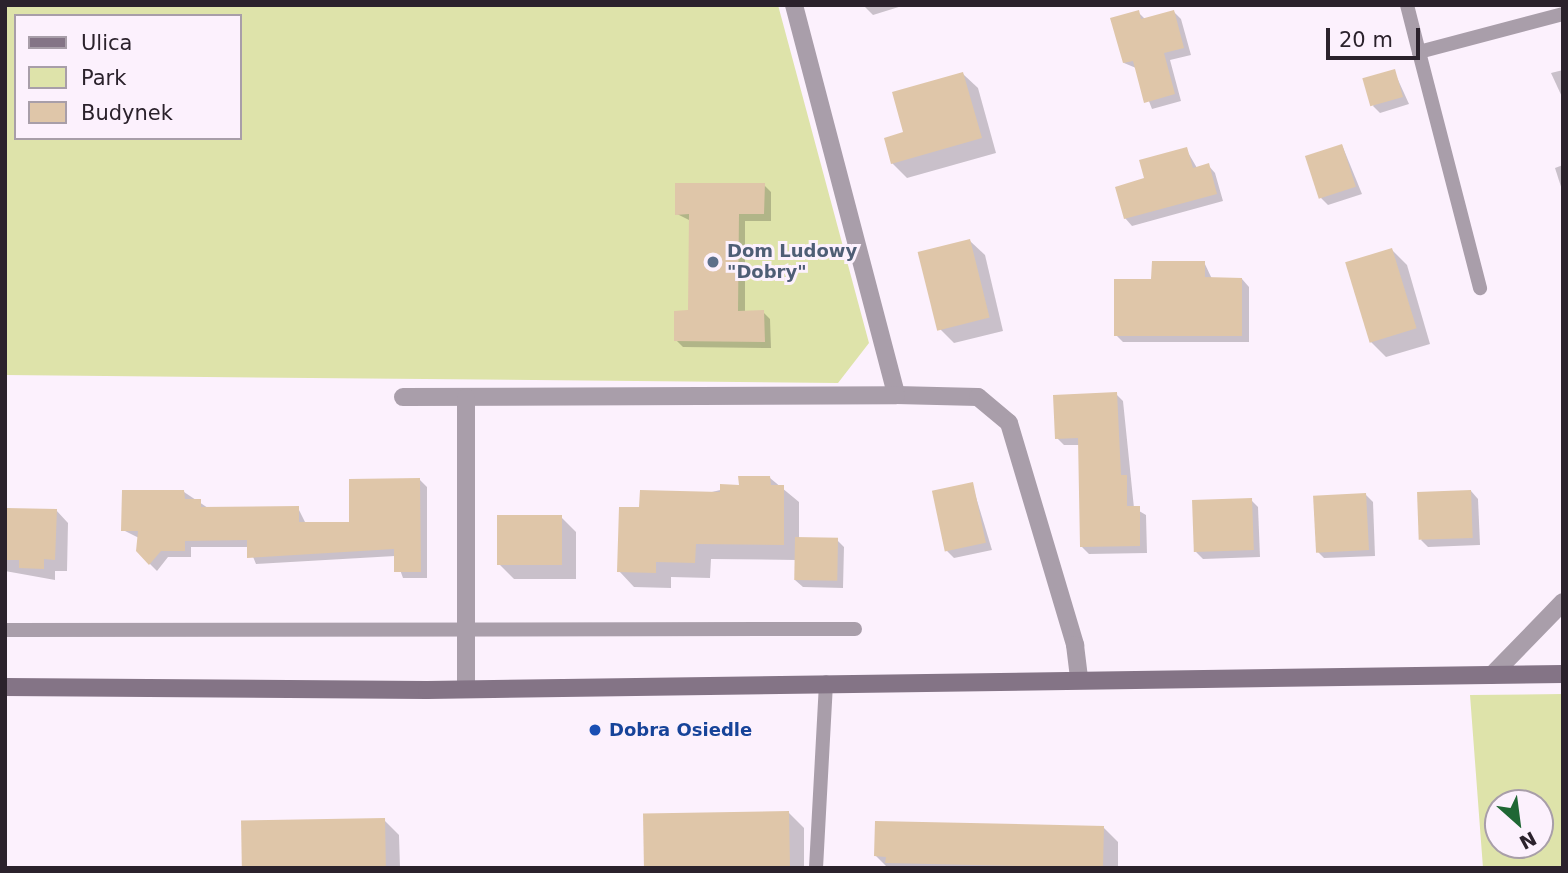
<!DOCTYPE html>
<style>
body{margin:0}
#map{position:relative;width:1568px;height:873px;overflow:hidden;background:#fcf1fd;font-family:"DejaVu Sans",sans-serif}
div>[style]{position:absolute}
.green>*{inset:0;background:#dee3aa}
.shadow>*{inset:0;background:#0003}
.building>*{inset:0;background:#dfc6a9;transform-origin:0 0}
.lane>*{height:14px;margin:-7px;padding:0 7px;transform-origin:7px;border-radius:7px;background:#a99eaa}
.street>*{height:18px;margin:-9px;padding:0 9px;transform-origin:9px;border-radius:9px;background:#a99eaa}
.secondary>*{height:18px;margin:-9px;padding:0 9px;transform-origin:9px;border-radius:9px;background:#847486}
.dots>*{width:19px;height:19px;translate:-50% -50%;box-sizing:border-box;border:4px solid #fcf1fd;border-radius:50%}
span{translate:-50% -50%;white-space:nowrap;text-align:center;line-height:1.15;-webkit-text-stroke:6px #fcf1fd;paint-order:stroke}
.service-label{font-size:18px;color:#4e5e75;font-weight:700}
.left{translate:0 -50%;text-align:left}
.transit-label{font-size:18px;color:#164399;font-weight:700}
.frame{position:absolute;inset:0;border:7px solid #2b222c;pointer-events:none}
.legend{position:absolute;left:14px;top:14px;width:228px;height:126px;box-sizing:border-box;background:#fcf1fd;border:2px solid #a89ea9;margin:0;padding:9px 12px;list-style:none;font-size:21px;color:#2b222c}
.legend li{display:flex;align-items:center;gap:14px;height:35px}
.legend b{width:35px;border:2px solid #a89ea9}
.north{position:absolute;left:1484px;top:789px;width:70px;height:70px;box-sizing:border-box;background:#fcf1fd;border:2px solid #a89ea9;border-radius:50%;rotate:152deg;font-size:19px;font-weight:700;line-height:28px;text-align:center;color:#2b222c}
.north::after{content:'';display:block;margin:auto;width:24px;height:32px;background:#1f6734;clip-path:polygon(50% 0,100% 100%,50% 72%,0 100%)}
.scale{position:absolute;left:1326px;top:28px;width:94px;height:32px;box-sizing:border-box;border:4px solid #2b222c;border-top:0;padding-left:9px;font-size:21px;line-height:24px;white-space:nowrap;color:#2b222c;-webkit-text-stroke:5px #fcf1fd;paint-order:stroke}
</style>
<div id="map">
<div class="green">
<div style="clip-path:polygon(evenodd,5px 5px,778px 5px,869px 343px,838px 383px,5px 375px,5px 5px,16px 16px,240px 16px,240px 138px,16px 138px,16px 16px)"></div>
<div style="clip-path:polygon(evenodd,1563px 694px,1563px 868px,1483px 868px,1470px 695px,1563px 694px,1540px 803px,1540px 845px,1498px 845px,1498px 803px,1540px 803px)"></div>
</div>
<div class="shadow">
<div style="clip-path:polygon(863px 5px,902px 5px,902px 6px,873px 15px)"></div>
<div style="clip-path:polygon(1138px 12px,1145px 19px,1174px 12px,1181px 19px,1191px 55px,1170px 60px,1181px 101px,1152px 109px,1136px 68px,1124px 63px)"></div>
<div style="clip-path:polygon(1563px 70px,1563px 99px,1551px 73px)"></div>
<div style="clip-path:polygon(1394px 71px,1409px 104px,1380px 113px,1373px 106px)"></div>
<div style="clip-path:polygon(963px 74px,978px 88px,996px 153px,907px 178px,892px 163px,906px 134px)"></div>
<div style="clip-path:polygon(1342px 145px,1362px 194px,1328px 205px,1321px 198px)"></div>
<div style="clip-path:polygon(1186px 149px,1197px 168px,1208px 165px,1215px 173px,1223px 201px,1132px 226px,1125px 218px,1146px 180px)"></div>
<div style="clip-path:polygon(1563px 165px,1563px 193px,1555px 168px)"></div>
<div style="clip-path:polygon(764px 185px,771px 192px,771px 221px,745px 221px,745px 313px,763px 312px,770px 319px,771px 348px,683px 347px,676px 340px,689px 312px,691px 221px,677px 214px)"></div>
<div style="clip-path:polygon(970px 241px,985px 255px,1003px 331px,954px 343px,939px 328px)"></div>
<div style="clip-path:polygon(1392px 250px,1407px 265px,1430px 344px,1386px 357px,1371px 342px)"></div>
<div style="clip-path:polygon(1204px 262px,1212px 279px,1242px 279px,1249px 287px,1249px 342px,1123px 342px,1116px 335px,1153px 280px)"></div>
<div style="clip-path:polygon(1116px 394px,1123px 401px,1134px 508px,1146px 515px,1147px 553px,1089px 554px,1082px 547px,1080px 445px,1064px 445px,1057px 438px)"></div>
<div style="clip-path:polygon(770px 478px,799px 502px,799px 539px,837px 540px,844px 547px,843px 588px,803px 587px,795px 580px,796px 560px,711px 559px,710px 578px,671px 577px,671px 588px,634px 587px,619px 571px,641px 509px)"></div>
<div style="clip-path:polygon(420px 480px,427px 487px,427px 578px,403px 578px,395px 556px,256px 564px,249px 547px,191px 547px,191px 557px,168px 557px,157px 571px,137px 551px,139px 538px,123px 530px,184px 492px,208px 508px,298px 508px,306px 524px,351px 524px)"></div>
<div style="clip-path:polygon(972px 484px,992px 550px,954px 558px,947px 551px)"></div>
<div style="clip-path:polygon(1471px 491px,1478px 499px,1480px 545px,1428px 547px,1421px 540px)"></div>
<div style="clip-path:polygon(1366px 495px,1373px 502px,1375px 556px,1324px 558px,1317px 551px)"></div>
<div style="clip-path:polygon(1251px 500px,1258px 507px,1260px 557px,1203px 559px,1196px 552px)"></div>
<div style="clip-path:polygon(56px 510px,68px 523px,67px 571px,55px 571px,55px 580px,5px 571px,5px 532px)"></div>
<div style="clip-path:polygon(561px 517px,576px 532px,576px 579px,514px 579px,499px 564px)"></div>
<div style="clip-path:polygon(789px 813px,804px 828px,804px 868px,645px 868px)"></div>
<div style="clip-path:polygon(384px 820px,399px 835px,400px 868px,243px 868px)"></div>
<div style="clip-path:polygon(1103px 827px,1118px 842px,1118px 868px,888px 868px,876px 856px)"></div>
</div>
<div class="building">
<div style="clip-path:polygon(1139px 10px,1141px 19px,1174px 10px,1184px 48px,1164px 53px,1175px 94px,1144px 103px,1133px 61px,1123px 63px,1110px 18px)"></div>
<div style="left:1395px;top:69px;width:29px;height:34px;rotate:74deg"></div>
<div style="clip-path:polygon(963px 72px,982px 138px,891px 164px,884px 138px,903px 132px,892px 92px)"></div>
<div style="left:1342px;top:144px;width:45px;height:39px;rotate:72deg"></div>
<div style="clip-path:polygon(1187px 147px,1193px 168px,1209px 163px,1217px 194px,1124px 219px,1115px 187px,1144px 178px,1139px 160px)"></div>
<div style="clip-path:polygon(675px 183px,765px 183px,764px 214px,739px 214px,738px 311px,764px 310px,765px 342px,674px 341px,674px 311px,688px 310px,689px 214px,675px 215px)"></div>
<div style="left:970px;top:239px;width:81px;height:54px;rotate:76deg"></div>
<div style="left:1392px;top:248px;width:84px;height:49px;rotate:73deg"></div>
<div style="clip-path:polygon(1152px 261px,1205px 261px,1205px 277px,1242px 278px,1242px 336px,1114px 336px,1114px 279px,1151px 279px)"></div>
<div style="clip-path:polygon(1117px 392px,1121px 475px,1127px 475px,1127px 506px,1140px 506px,1140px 546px,1080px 547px,1078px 438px,1055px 439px,1053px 395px)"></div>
<div style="clip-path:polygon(738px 476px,770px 476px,771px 485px,784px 485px,784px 545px,696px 544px,695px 563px,656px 562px,656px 573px,617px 572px,619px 507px,639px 507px,640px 490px,720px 492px,720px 484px,739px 485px)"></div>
<div style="clip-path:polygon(420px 478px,421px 572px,394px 572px,394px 549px,247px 558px,247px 540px,185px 541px,185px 551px,161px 551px,149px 565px,136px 551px,138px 531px,121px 531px,122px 490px,184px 490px,185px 499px,201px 499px,201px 507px,299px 506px,299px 522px,349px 522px,349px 479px)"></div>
<div style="left:973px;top:482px;width:62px;height:42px;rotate:78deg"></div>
<div style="left:1471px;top:490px;width:48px;height:54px;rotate:88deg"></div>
<div style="left:1366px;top:493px;width:57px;height:53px;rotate:87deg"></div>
<div style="left:1252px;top:498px;width:52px;height:60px;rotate:88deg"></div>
<div style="clip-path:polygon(6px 508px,57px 509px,55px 560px,44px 559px,44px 569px,19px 568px,19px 560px,5px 560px)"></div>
<div style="left:497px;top:515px;width:65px;height:50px"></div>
<div style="left:795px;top:537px;width:43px;height:43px;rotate:1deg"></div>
<div style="left:789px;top:811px;width:57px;height:146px;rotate:89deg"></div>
<div style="left:385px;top:818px;width:50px;height:144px;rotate:89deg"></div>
<div style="clip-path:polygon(875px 821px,1104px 826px,1103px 868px,885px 863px,886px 857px,874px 856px)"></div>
</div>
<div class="lane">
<div style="left:1407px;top:5px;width:49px;rotate:75.7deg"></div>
<div style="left:1419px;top:52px;width:149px;rotate:-14.8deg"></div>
<div style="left:1419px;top:52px;width:244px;rotate:75.5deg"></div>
<div style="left:5px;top:630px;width:850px;rotate:-0.07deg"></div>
<div style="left:816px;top:868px;width:186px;rotate:-86.9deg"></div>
</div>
<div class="street">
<div style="left:794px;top:5px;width:403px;rotate:75.3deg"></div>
<div style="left:896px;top:395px;width:82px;rotate:1.4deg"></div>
<div style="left:978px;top:397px;width:40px;rotate:40deg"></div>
<div style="left:1009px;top:423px;width:232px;rotate:73.4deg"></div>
<div style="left:1075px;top:645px;width:35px;rotate:83deg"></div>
<div style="left:403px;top:397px;width:493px;rotate:-0.2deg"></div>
<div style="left:1492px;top:675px;width:102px;rotate:-45.8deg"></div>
<div style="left:466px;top:689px;width:291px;rotate:-90deg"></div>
</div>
<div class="secondary">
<div style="left:5px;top:687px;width:422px;rotate:0.4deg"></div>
<div style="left:427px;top:690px;width:1136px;rotate:-0.81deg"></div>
</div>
<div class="dots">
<div style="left:713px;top:262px;background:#5c6f8a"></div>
<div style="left:595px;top:730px;background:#1a4fb4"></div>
</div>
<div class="service-label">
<span class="left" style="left:727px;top:262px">Dom Ludowy<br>"Dobry"</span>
</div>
<div class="transit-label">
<span class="left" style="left:609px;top:730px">Dobra Osiedle</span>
</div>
<div class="frame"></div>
<ul class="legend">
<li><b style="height:9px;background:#847486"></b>Ulica</li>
<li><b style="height:19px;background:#dee3aa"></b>Park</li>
<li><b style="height:19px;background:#dfc6a9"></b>Budynek</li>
</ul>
<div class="north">N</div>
<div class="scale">20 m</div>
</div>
